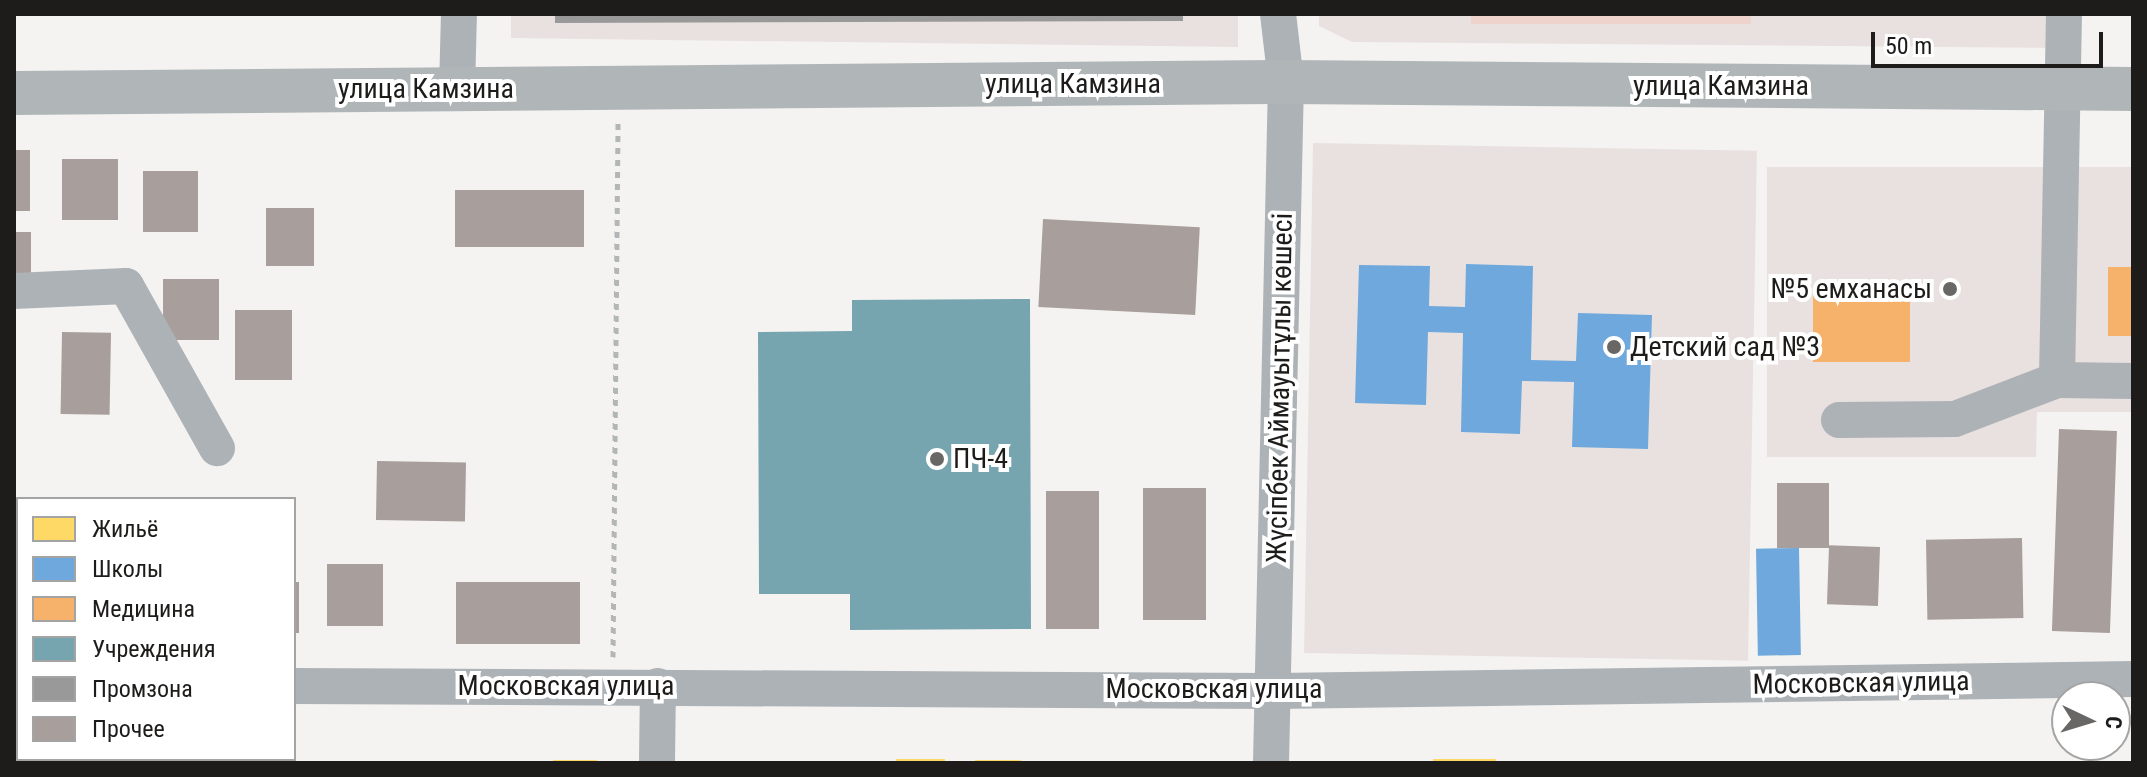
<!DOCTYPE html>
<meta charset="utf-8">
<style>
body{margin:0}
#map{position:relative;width:2147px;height:777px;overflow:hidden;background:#f4f3f2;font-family:"Roboto Condensed",sans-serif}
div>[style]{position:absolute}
.built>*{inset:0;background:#e8e1df;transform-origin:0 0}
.green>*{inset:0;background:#eed2cc;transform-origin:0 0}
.homes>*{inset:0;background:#ffd966;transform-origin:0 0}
.schools>*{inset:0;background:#6fa8dc;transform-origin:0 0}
.health>*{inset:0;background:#f6b26b;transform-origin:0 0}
.public>*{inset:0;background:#76a5af}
.industry>*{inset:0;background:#999}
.building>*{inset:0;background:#a89e9b;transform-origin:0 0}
.path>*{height:5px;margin-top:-2.5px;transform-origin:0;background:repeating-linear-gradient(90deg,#b3b6b6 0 6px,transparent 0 12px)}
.minor>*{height:36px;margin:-18px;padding:0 18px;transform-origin:18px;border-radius:18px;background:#adb2b6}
.major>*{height:44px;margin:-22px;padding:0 22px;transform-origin:22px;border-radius:22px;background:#b0b6b8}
.dots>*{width:22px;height:22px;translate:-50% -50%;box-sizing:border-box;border:4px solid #fff;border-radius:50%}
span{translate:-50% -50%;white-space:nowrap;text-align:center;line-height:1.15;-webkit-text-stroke:8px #fff;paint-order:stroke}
.street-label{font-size:28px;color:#1d1c1b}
.poi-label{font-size:28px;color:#1d1c1b}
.right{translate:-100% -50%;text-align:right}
.left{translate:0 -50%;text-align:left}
.frame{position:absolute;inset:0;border:16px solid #1d1c1b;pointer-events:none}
.legend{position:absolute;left:16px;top:497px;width:280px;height:264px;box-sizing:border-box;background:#fff;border:2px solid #a5a4a4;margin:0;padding:10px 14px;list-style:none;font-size:24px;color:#1d1c1b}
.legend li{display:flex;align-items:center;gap:16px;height:40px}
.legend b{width:40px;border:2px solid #a5a4a4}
.north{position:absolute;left:2051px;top:681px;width:80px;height:80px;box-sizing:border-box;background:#fff;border:2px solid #a5a4a4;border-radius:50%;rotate:94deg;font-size:22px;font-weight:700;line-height:32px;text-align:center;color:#1d1c1b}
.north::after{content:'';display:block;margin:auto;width:28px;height:36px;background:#686766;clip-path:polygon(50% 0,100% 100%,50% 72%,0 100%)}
.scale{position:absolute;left:1871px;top:32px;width:232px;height:36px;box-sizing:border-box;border:4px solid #1d1c1b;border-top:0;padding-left:10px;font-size:24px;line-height:28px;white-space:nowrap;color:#1d1c1b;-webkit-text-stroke:6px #fff;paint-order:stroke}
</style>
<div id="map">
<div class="built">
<div style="clip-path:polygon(511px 14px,1238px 14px,1238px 47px,511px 38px)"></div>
<div style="clip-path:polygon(1319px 14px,2068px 14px,2068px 48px,1352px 42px,1319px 26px)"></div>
<div style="left:1313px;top:143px;width:444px;height:510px;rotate:1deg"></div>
<div style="clip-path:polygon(1767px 167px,2133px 167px,2133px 412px,2037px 412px,2036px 457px,1767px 457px)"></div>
</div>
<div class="green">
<div style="left:1471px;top:14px;width:280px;height:10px"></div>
</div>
<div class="homes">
<div style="left:896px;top:759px;width:49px;height:4px"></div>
<div style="left:1433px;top:759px;width:63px;height:4px"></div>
<div style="left:553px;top:760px;width:44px;height:3px"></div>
<div style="left:975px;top:760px;width:46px;height:3px"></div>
</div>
<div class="schools">
<div style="clip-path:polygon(1466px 264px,1533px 266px,1531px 360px,1576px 361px,1578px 313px,1652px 315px,1648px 449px,1572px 447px,1574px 382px,1522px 381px,1520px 434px,1461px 432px,1463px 333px,1428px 332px,1426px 405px,1355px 403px,1359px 265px,1430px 266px,1429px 306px,1465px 307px)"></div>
<div style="left:1799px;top:548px;width:107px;height:43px;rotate:89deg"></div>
</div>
<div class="health">
<div style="left:2108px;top:267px;width:25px;height:69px"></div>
<div style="left:1813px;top:288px;width:97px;height:74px"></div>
</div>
<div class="public">
<div style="clip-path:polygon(1030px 299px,1031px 629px,850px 630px,850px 594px,759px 594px,758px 332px,852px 331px,852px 300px)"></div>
</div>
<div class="industry">
<div style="clip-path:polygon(555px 14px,1183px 14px,1183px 21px,555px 23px)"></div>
</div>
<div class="building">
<div style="left:14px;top:150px;width:16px;height:61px"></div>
<div style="left:62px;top:159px;width:56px;height:61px"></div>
<div style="left:143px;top:171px;width:55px;height:61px"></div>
<div style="left:455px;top:190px;width:129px;height:57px"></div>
<div style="left:266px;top:208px;width:48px;height:58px"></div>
<div style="left:1043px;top:219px;width:157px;height:88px;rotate:3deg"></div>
<div style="left:14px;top:232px;width:17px;height:61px"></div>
<div style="left:163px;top:279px;width:56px;height:61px"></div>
<div style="left:235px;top:310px;width:57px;height:70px"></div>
<div style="left:62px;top:332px;width:49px;height:82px;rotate:1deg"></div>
<div style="left:2059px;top:429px;width:58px;height:202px;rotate:2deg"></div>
<div style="left:377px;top:461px;width:89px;height:59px;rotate:1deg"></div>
<div style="left:1777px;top:483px;width:52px;height:65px"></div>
<div style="left:1143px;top:488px;width:63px;height:132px"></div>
<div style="left:1046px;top:491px;width:53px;height:138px"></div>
<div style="left:2022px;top:538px;width:80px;height:96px;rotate:89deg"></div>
<div style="left:1880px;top:547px;width:59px;height:51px;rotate:92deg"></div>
<div style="left:327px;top:564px;width:56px;height:62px"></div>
<div style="left:294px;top:582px;width:5px;height:51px"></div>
<div style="left:456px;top:582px;width:124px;height:62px"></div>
</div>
<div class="path">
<div style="left:613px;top:657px;width:534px;rotate:-89.46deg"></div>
</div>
<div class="minor">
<div style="left:2064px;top:14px;width:366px;rotate:91.1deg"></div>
<div style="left:2057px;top:380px;width:76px;rotate:0.8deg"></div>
<div style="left:457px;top:89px;width:75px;rotate:-88.5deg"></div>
<div style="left:14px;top:291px;width:112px;rotate:-2.6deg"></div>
<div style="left:126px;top:286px;width:186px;rotate:60.7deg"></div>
<div style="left:1839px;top:420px;width:116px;rotate:-0.5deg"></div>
<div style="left:1955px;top:419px;width:109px;rotate:-20.9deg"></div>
<div style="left:294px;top:686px;width:981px;rotate:0.29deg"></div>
<div style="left:1275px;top:691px;width:858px;rotate:-0.8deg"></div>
<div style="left:14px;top:687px;width:4px"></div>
<div style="left:657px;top:763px;width:77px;rotate:-89.3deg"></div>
<div style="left:1271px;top:763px;width:681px;rotate:-88.74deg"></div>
<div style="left:1286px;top:82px;width:68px;rotate:-96.7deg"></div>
</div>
<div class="major">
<div style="left:14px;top:93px;width:1272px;rotate:-0.5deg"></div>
<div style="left:1286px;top:82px;width:847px;rotate:0.47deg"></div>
</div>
<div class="dots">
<div style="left:1950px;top:289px;background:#686766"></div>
<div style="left:1614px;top:347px;background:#686766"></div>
<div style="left:937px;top:459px;background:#686766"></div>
</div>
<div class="street-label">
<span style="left:1073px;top:84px">улица Камзина</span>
<span style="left:1721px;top:86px">улица Камзина</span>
<span style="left:426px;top:89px">улица Камзина</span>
<span style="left:1280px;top:388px;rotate:-89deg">Жүсіпбек Аймауытұлы көшесі</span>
<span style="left:1861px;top:683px;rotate:-1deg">Московская улица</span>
<span style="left:566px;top:686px">Московская улица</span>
<span style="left:1214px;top:689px">Московская улица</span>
</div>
<div class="poi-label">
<span class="right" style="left:1932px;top:289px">№5 емханасы</span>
<span class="left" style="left:1630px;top:347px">Детский сад №3</span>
<span class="left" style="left:953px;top:459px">ПЧ-4</span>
</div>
<div class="frame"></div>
<ul class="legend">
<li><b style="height:22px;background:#ffd966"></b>Жильё</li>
<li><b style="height:22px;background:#6fa8dc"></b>Школы</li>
<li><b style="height:22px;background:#f6b26b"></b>Медицина</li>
<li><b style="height:22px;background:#76a5af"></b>Учреждения</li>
<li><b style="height:22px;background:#999"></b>Промзона</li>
<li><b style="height:22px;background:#a89e9b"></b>Прочее</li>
</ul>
<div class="north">С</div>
<div class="scale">50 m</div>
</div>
